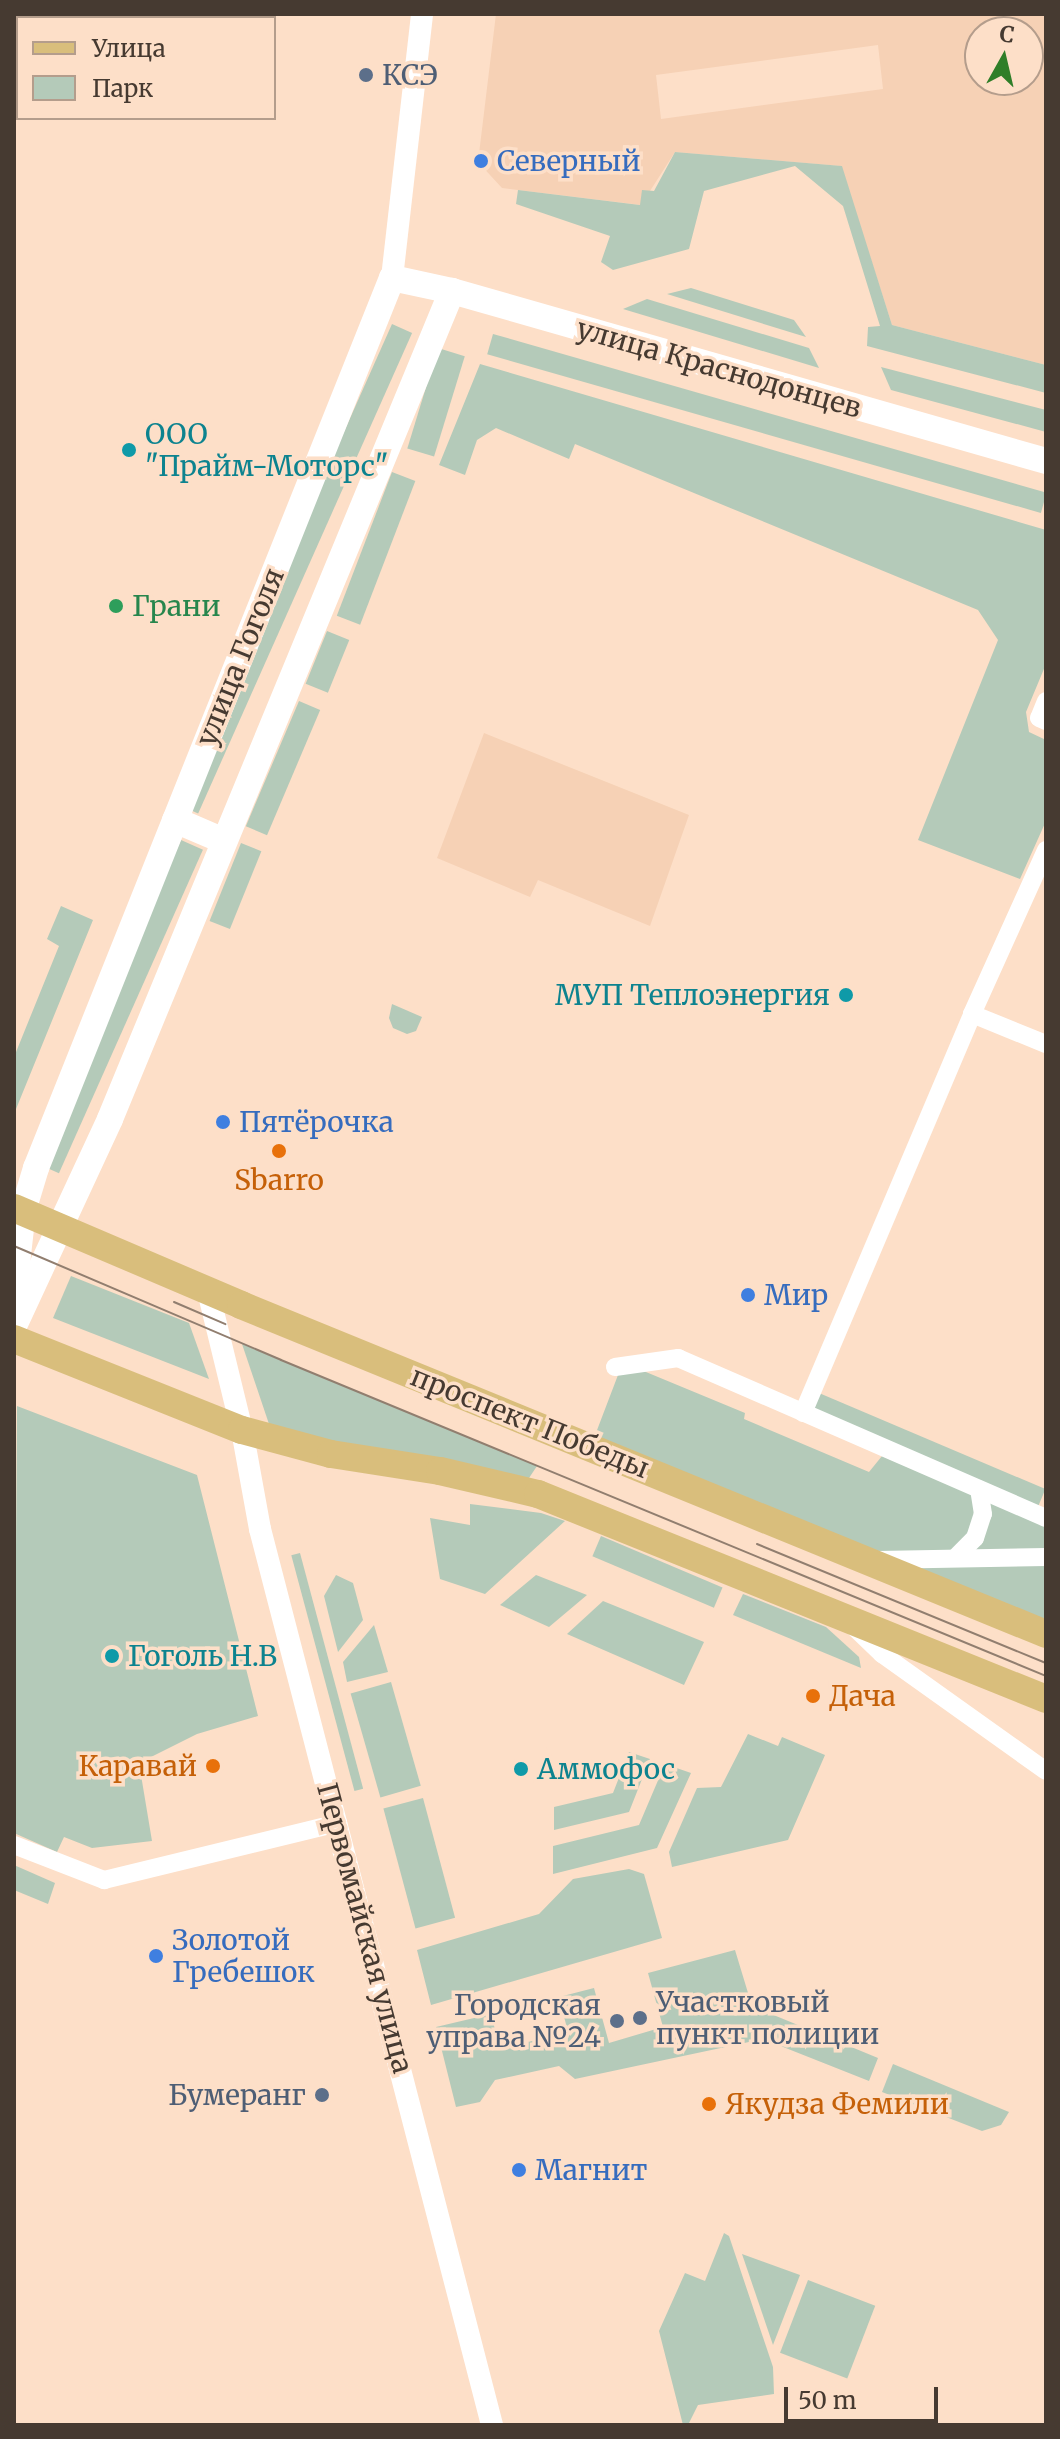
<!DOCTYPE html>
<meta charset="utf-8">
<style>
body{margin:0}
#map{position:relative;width:1060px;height:2439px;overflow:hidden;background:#fddfc8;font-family:Merriweather,serif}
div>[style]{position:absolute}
.built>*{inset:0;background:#f6d1b5}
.green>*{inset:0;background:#b4cab9;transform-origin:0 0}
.minor>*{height:18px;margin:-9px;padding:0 9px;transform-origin:9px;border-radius:9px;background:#fff}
.tertiary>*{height:22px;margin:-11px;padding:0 11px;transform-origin:11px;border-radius:11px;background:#fff}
.secondary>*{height:26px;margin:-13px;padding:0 13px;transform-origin:13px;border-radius:13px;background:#fff}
.primary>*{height:28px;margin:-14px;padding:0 14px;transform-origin:14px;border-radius:14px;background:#d9be7c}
.tram>*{height:2px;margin:-1px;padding:0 1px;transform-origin:1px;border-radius:1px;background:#917e6f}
.dots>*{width:22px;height:22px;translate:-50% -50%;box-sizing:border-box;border:4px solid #fddfc8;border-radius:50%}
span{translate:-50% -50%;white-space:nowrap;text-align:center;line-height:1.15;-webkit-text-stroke:7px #fddfc8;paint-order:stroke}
.service-label{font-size:28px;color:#4e5e75}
.left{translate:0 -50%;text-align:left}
.right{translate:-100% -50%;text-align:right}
.shop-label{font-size:28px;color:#366cbe}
.street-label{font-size:28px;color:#463a31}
.culture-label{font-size:28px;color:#0d838f}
.leisure-label{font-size:28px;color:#27864d}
.food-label{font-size:28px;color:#c56008}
.frame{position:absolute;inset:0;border:16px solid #463a31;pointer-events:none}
.legend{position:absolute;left:16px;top:16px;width:260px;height:104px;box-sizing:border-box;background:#fddfc8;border:2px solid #b49d8c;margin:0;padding:10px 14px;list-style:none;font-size:24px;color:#463a31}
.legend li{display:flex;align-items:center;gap:16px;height:40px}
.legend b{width:40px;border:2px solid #b49d8c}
.north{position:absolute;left:964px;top:16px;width:80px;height:80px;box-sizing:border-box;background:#fddfc8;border:2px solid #b49d8c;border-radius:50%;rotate:8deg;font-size:22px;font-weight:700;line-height:32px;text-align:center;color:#463a31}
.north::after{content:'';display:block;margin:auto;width:28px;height:36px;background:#2f7e28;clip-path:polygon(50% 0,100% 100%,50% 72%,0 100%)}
.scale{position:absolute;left:784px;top:2387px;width:154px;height:36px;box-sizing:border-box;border:4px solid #463a31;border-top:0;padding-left:10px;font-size:24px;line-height:28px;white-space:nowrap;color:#463a31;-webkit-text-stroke:6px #fddfc8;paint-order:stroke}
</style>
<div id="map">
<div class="built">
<div style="clip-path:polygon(evenodd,496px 14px,1046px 14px,1046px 365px,892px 325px,841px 166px,675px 152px,641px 205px,502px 188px,478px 162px,496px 14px,980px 32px,1028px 32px,1028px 80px,980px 80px,980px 32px,496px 14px,878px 45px,883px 89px,661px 119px,656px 75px,878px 45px)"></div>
<div style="clip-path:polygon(484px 733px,689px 815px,650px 926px,538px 880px,530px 897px,437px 858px)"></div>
</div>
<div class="green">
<div style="clip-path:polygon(675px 152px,842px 166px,892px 325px,1046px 365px,1046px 393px,867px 346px,868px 327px,880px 326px,843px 206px,795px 166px,704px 191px,689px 249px,613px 270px,601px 262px,610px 236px,516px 204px,518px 190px,640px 205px,642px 190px,654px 191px)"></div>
<div style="clip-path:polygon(691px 288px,794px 320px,806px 337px,667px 294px)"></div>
<div style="clip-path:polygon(647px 299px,809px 348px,819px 368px,623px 309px)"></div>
<div style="left:392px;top:324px;width:22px;height:526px;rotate:24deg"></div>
<div style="left:493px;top:334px;width:576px;height:21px;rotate:16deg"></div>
<div style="left:438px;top:348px;width:28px;height:105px;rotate:17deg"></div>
<div style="clip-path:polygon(480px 364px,1046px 530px,1046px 664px,1026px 712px,1029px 732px,1046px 740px,1046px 821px,1020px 879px,918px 840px,998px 640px,978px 610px,575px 444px,569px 459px,496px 428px,477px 440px,465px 475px,439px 465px)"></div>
<div style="clip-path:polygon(881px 367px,1046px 410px,1046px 432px,891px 390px)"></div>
<div style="left:392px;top:472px;width:25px;height:154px;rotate:21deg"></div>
<div style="left:327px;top:631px;width:24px;height:57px;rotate:22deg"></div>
<div style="left:299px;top:701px;width:23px;height:136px;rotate:23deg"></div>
<div style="left:181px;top:840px;width:24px;height:354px;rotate:24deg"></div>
<div style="left:241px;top:843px;width:22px;height:84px;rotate:22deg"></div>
<div style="clip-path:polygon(61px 906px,93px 920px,14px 1114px,14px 1057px,59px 946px,47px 939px)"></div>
<div style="clip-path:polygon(392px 1004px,422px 1017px,416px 1031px,407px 1034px,393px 1028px,389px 1018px)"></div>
<div style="clip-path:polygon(71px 1276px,189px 1323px,209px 1379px,53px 1318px)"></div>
<div style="clip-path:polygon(242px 1344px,537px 1466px,527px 1481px,271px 1430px)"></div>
<div style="clip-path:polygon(629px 1365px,745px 1413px,744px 1419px,869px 1472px,882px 1456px,1046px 1526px,1046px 1626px,594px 1438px,618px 1375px)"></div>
<div style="left:819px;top:1393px;width:246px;height:18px;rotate:23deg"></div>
<div style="clip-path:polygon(17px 1406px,197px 1475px,258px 1716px,197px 1734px,139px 1763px,152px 1841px,92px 1848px,64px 1837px,57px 1852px,14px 1833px)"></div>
<div style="clip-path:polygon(470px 1504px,541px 1513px,565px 1521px,485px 1594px,440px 1579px,430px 1518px,470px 1525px)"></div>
<div style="left:601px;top:1536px;width:132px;height:22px;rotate:23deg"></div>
<div style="left:300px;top:1553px;width:244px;height:9px;rotate:75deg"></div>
<div style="clip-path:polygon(336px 1575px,353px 1583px,363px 1620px,338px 1652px,324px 1596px)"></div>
<div style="clip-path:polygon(536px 1575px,587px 1595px,549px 1627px,500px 1605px)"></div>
<div style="clip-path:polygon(743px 1594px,826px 1627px,859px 1657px,861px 1668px,733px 1615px)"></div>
<div style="clip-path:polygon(603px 1601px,704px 1642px,684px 1685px,567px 1634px)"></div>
<div style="clip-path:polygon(374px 1625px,388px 1672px,347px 1682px,343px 1662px)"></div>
<div style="left:391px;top:1682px;width:108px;height:42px;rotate:74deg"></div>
<div style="clip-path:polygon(748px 1734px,778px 1746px,782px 1737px,825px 1755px,788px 1840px,672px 1867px,669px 1852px,697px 1788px,721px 1787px)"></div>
<div style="clip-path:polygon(629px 1752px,650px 1759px,629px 1812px,554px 1830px,554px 1807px,613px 1793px)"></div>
<div style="clip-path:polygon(665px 1764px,691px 1773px,657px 1848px,553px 1874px,553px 1846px,639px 1825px)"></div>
<div style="left:423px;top:1798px;width:124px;height:41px;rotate:75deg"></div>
<div style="clip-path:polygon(14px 1865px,55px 1883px,48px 1904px,14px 1890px)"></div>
<div style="clip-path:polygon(629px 1869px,644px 1874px,662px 1938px,431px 2005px,417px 1950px,539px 1914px,573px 1879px)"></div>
<div style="clip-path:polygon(735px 1950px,752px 2006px,878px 2058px,869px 2081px,763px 2039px,575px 2079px,559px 2066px,495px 2080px,480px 2102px,456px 2107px,436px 2027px,491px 2014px,500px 2049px,568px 2032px,559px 1997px,594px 1988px,609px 2043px,663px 2027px,648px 1973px)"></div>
<div style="clip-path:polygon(893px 2064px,1009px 2112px,1001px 2125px,982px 2131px,882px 2092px)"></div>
<div style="clip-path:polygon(724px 2233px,729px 2236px,773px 2367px,774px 2394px,698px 2405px,688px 2425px,683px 2425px,659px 2331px,685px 2273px,705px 2281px)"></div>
<div style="clip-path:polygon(742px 2254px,800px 2275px,773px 2345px)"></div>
<div style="left:808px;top:2280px;width:72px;height:78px;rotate:21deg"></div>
</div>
<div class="minor">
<div style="left:1046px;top:701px;width:18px;rotate:112deg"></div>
<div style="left:1039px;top:718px;width:8px;rotate:23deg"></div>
<div style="left:972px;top:1014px;width:80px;rotate:22.1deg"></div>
<div style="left:615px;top:1367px;width:64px;rotate:-8.1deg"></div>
<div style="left:678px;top:1358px;width:401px;rotate:23.5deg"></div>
<div style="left:803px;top:1413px;width:433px;rotate:-67deg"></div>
<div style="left:972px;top:1014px;width:180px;rotate:-65.7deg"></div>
<div style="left:955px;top:1558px;width:28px;rotate:-45deg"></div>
<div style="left:975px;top:1538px;width:25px;rotate:-72deg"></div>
<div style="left:983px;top:1514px;width:25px;rotate:-99deg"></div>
<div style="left:877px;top:1560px;width:169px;rotate:-1deg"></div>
<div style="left:854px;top:1627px;width:39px;rotate:44deg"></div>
<div style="left:882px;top:1654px;width:201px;rotate:35.5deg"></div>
<div style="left:14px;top:1845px;width:97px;rotate:21.3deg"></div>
<div style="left:104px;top:1880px;width:241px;rotate:-13.7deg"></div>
</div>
<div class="tertiary">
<div style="left:392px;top:278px;width:266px;rotate:-83.5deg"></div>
<div style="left:208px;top:1291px;width:143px;rotate:76.3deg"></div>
<div style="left:242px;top:1430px;width:101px;rotate:79.7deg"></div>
<div style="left:260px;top:1529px;width:926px;rotate:75.48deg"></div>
</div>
<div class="secondary">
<div style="left:175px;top:820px;width:53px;rotate:23.2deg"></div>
<div style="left:14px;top:1290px;width:80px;rotate:-83.5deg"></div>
<div style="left:23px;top:1211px;width:45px;rotate:-73.2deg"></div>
<div style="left:36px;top:1168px;width:959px;rotate:-68.2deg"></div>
<div style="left:392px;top:278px;width:61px;rotate:12.2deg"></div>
<div style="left:452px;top:291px;width:618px;rotate:15.97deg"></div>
<div style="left:14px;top:1326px;width:228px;rotate:-65.1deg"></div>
<div style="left:110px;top:1119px;width:896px;rotate:-67.56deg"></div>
</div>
<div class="primary">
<div style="left:14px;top:1208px;width:247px;rotate:23.1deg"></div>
<div style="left:241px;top:1305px;width:870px;rotate:22.23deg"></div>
<div style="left:14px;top:1339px;width:245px;rotate:21.8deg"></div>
<div style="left:242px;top:1430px;width:92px;rotate:15.1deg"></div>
<div style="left:331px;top:1454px;width:110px;rotate:8.9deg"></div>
<div style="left:440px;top:1471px;width:101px;rotate:13.2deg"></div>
<div style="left:538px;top:1494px;width:548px;rotate:21.98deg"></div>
</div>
<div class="tram">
<div style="left:14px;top:1246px;width:290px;rotate:23.1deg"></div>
<div style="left:281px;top:1360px;width:828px;rotate:22.44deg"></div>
<div style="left:174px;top:1302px;width:56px;rotate:23.3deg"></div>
<div style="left:757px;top:1544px;width:313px;rotate:22.4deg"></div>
</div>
<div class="dots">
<div style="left:366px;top:75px;background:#5c6f8a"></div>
<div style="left:481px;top:161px;background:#3f7fe0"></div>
<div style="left:129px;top:450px;background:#0f9aa8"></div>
<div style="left:116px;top:606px;background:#2e9e5b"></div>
<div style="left:846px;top:995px;background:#0f9aa8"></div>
<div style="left:223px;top:1122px;background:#3f7fe0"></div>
<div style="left:279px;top:1151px;background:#e8710a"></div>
<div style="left:748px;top:1295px;background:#3f7fe0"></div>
<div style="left:112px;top:1656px;background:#0f9aa8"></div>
<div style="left:813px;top:1696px;background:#e8710a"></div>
<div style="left:213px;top:1766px;background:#e8710a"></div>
<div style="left:521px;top:1769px;background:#0f9aa8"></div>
<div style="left:156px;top:1956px;background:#3f7fe0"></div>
<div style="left:640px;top:2018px;background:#5c6f8a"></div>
<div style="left:617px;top:2021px;background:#5c6f8a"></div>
<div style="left:322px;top:2095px;background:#5c6f8a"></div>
<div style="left:709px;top:2104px;background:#e8710a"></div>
<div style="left:519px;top:2170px;background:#3f7fe0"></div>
</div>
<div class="service-label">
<span class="left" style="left:382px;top:75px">КСЭ</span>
<span class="left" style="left:656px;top:2018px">Участковый<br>пункт полиции</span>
<span class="right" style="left:601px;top:2021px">Городская<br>управа №24</span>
<span class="right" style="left:306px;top:2095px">Бумеранг</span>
</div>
<div class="shop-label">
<span class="left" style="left:497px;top:161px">Северный</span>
<span class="left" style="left:239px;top:1122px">Пятёрочка</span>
<span class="left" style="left:764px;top:1295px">Мир</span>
<span class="left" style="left:172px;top:1956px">Золотой<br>Гребешок</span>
<span class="left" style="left:535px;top:2170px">Магнит</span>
</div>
<div class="street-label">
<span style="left:719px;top:368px;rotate:16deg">улица Краснодонцев</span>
<span style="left:240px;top:657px;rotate:-68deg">улица Гоголя</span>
<span style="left:530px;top:1422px;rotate:22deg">проспект Победы</span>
<span style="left:365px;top:1928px;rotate:75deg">Первомайская улица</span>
</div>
<div class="culture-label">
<span class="left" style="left:145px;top:450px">ООО<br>"Прайм-Моторс"</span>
<span class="right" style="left:830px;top:995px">МУП Теплоэнергия</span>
<span class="left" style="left:128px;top:1656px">Гоголь Н.В</span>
<span class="left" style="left:537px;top:1769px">Аммофос</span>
</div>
<div class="leisure-label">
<span class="left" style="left:132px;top:606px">Грани</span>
</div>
<div class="food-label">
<span style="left:279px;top:1180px">Sbarro</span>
<span class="left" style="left:829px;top:1696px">Дача</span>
<span class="right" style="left:197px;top:1766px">Каравай</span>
<span class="left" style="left:725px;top:2104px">Якудза Фемили</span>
</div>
<div class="frame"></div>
<ul class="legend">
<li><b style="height:10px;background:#d9be7c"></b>Улица</li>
<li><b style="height:22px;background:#b4cab9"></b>Парк</li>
</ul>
<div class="north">С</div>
<div class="scale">50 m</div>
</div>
